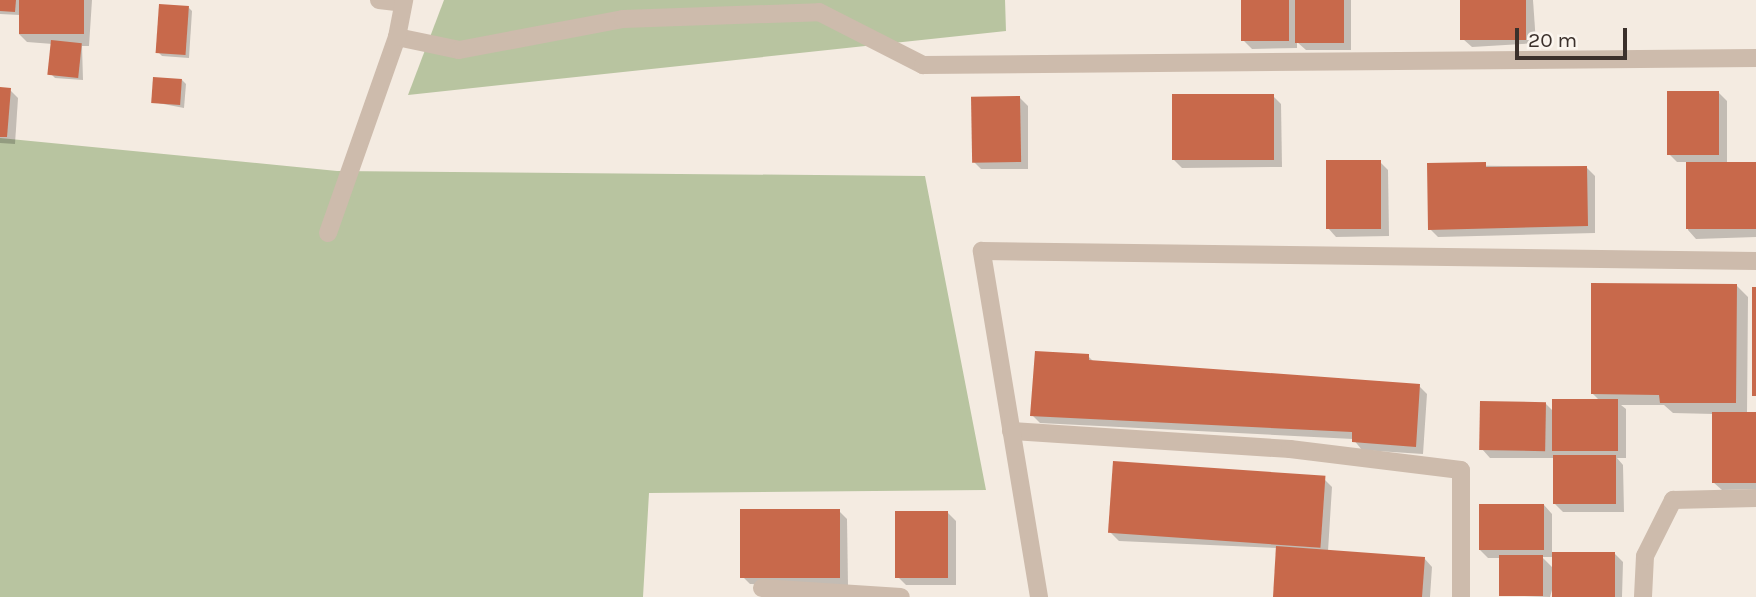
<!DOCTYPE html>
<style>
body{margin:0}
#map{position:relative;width:1756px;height:597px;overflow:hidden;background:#f4ebe1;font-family:Karla,sans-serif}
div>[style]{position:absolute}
.green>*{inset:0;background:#b8c4a0}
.shadow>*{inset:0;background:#0003}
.building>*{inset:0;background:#c8694b;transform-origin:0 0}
.minor>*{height:18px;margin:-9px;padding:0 9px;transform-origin:9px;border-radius:9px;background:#cdbbac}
span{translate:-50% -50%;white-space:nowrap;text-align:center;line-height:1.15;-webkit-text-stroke:5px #fbf5ee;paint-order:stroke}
.scale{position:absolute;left:1515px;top:28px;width:112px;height:32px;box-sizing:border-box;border:4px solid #3b302b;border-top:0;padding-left:9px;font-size:21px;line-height:24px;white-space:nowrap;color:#3b302b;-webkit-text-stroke:5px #fbf5ee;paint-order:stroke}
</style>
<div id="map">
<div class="green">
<div style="clip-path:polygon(444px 0,1005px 0,1006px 31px,408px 95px)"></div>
<div style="clip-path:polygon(0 138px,337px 171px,925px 176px,986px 490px,649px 493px,643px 597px,0 597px)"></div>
</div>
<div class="shadow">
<div style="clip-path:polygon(0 0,92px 0,89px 46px,82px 46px,83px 80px,55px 78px,51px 74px,53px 44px,27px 42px,19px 34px,20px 15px,0 14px)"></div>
<div style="clip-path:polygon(1243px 0,1351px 0,1351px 50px,1306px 50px,1297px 42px,1297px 48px,1252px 49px,1244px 41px)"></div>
<div style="clip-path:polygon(1461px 0,1533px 0,1536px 43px,1472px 47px,1463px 39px)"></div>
<div style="clip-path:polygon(188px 7px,192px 11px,189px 58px,162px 56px,158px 52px)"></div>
<div style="clip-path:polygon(182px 80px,186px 84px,184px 108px,153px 102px)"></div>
<div style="clip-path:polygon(0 89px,10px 90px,18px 98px,15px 144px,0 143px)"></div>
<div style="clip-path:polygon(1719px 93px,1727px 101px,1727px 163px,1756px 163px,1756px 237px,1696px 239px,1688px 230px,1688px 162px,1677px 162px,1669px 154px)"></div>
<div style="clip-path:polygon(1273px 96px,1281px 104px,1282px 167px,1182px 168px,1174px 160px)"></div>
<div style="clip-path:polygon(1020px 98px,1028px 106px,1028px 169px,981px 169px,973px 161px)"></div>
<div style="clip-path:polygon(1380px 162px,1388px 170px,1389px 236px,1336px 237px,1328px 228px)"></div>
<div style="clip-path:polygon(1428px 165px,1586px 167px,1595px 176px,1595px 233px,1438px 237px,1430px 229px)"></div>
<div style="clip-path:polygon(1737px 286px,1748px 297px,1747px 414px,1756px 414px,1756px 489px,1722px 490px,1713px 482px,1714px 414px,1673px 413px,1664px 405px,1621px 405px,1626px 409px,1626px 458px,1617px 458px,1623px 465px,1624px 512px,1563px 512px,1555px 504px,1554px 458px,1490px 458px,1482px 449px,1545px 403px,1553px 411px,1600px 401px,1592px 393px)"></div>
<div style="clip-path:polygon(1088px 356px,1094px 362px,1419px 386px,1427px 394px,1423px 454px,1362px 450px,1353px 439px,1040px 423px,1032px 415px)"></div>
<div style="clip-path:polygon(1324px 479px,1332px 487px,1328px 551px,1424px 558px,1432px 567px,1430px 597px,1274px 597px,1278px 548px,1119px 541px,1110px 532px)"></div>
<div style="clip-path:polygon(evenodd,1544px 505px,1552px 514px,1552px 554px,1615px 554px,1623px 562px,1622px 597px,1554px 597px,1554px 583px,1550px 597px,1501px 595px,1501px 558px,1488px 558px,1480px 550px,1544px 505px,1542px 557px,1554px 557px,1554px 569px,1542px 557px)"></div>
<div style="clip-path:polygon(839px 511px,847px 519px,848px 586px,750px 584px,742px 576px)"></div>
<div style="clip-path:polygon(948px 513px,956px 521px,956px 585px,906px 585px,898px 577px)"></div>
</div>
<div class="building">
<div style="clip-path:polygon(0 0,16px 0,15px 12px,0 11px)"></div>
<div style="left:19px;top:0;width:65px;height:34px"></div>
<div style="left:1241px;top:0;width:48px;height:41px"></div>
<div style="left:1295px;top:0;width:49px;height:43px"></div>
<div style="left:1460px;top:0;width:66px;height:40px"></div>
<div style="left:159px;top:4px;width:30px;height:49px;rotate:4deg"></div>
<div style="left:51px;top:40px;width:31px;height:35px;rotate:6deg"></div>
<div style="left:153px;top:77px;width:29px;height:26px;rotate:4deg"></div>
<div style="clip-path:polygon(0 87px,11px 88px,7px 137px,0 137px)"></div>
<div style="left:1667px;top:91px;width:52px;height:64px"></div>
<div style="left:1274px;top:94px;width:66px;height:102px;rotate:90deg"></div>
<div style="left:1020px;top:96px;width:66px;height:49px;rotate:89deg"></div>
<div style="left:1326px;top:160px;width:55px;height:69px"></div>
<div style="clip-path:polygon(1486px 162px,1486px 167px,1587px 166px,1588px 226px,1428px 230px,1427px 163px)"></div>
<div style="left:1756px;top:162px;width:67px;height:70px;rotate:90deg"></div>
<div style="clip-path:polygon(1591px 283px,1737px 284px,1736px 403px,1660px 403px,1659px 395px,1591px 394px)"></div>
<div style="left:1752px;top:287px;width:4px;height:109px"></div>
<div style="clip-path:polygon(1035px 351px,1089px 354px,1089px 360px,1420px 384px,1416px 447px,1352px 442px,1352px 432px,1030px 416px)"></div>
<div style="left:1618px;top:399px;width:52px;height:66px;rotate:90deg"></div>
<div style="left:1480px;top:401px;width:66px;height:49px;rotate:1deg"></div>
<div style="left:1712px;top:412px;width:44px;height:71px"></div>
<div style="left:1616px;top:455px;width:49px;height:63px;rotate:90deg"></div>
<div style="left:1113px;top:461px;width:213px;height:72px;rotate:4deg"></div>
<div style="left:1479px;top:504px;width:65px;height:46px"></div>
<div style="left:840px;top:509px;width:69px;height:100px;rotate:90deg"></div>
<div style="left:895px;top:511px;width:53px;height:67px"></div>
<div style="clip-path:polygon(1276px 546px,1425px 557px,1422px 597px,1273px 597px)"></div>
<div style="left:1615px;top:552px;width:45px;height:63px;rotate:90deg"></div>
<div style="left:1499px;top:555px;width:44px;height:41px"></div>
</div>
<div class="minor">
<div style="left:379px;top:0;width:24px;rotate:7deg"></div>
<div style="left:397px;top:37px;width:63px;rotate:11.8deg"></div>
<div style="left:459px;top:50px;width:167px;rotate:-10.7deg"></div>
<div style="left:623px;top:19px;width:196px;rotate:-2deg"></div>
<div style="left:819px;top:12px;width:117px;rotate:27deg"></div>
<div style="left:923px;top:65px;width:833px;rotate:-0.48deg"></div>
<div style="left:328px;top:233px;width:208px;rotate:-70.6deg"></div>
<div style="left:397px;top:37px;width:38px;rotate:-79deg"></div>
<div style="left:1011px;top:431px;width:280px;rotate:3.7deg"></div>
<div style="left:1290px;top:449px;width:172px;rotate:7deg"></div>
<div style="left:1461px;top:470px;width:127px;rotate:90deg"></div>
<div style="left:762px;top:588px;width:139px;rotate:3.7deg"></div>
<div style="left:1039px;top:597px;width:351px;rotate:-99.4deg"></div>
<div style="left:982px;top:251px;width:774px;rotate:0.74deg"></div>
<div style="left:1643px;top:597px;width:41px;rotate:-87.2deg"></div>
<div style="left:1645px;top:556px;width:63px;rotate:-63.4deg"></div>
<div style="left:1673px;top:500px;width:83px;rotate:-1.4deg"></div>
</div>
<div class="scale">20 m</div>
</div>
